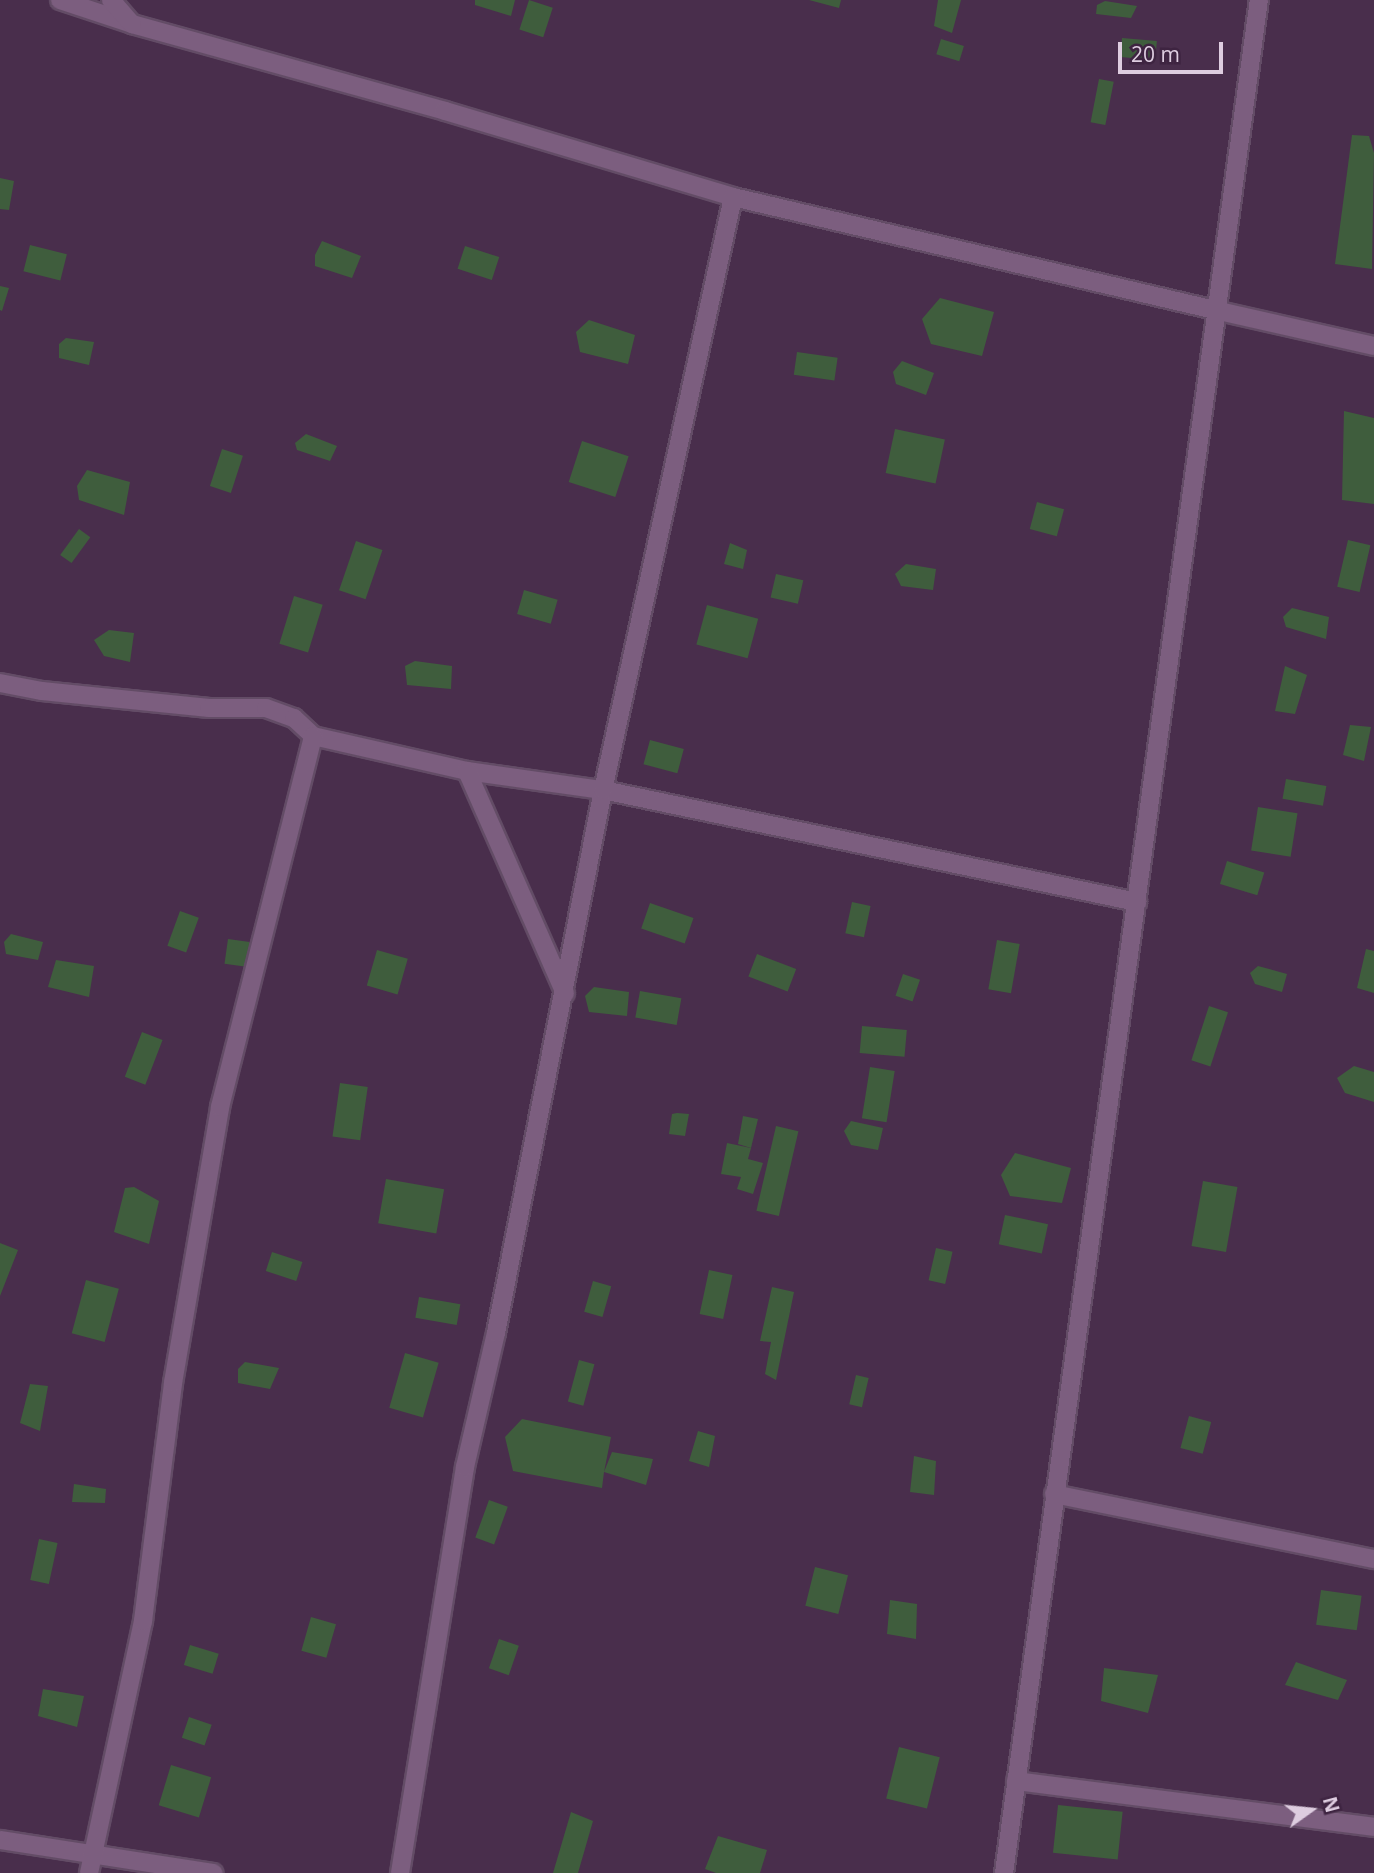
<!DOCTYPE html>
<style>
body{margin:0}
#map{position:relative;width:1374px;height:1873px;overflow:hidden;background:#492e4c;font-family:"Open Sans",sans-serif}
div>[style]{position:absolute}
.building>*{inset:0;background:#3f5d3d;transform-origin:0 0}
.roads{filter:drop-shadow(2px 0 #634c66) drop-shadow(-2px 0 #634c66) drop-shadow(0 2px #634c66) drop-shadow(0 -2px #634c66)}
.minor>*{height:18px;margin:-9px;padding:0 9px;transform-origin:9px;border-radius:9px;background:#7c5e7f}
.tertiary>*{height:18px;margin:-9px;padding:0 9px;transform-origin:9px;border-radius:9px;background:#7c5e7f}
.secondary>*{height:18px;margin:-9px;padding:0 9px;transform-origin:9px;border-radius:9px;background:#7c5e7f}
span{translate:-50% -50%;white-space:nowrap;text-align:center;line-height:1.15;-webkit-text-stroke:5px #3e2441;paint-order:stroke}
.north{position:absolute;left:1276px;top:1775px;width:70px;height:70px;-webkit-text-stroke:5px #3e2441;paint-order:stroke;rotate:75deg;font-size:19px;font-weight:700;line-height:28px;text-align:center;color:#decde0}
.north::after{content:'';display:block;margin:auto;width:24px;height:32px;background:#decde0;clip-path:polygon(50% 0,100% 100%,50% 72%,0 100%)}
.scale{position:absolute;left:1118px;top:42px;width:105px;height:32px;box-sizing:border-box;border:4px solid #decde0;border-top:0;padding-left:9px;font-size:21px;line-height:24px;white-space:nowrap;color:#decde0;-webkit-text-stroke:5px #3e2441;paint-order:stroke}
</style>
<div id="map">
<div class="building">
<div style="clip-path:polygon(475px 0,515px 0,511px 16px,475px 5px)"></div>
<div style="left:529px;top:0;width:25px;height:31px;rotate:18deg"></div>
<div style="clip-path:polygon(809px 0,841px 0,839px 8px)"></div>
<div style="clip-path:polygon(938px 0,961px 0,952px 33px,934px 26px)"></div>
<div style="clip-path:polygon(1105px 1px,1137px 6px,1131px 18px,1096px 14px,1097px 5px)"></div>
<div style="left:1122px;top:38px;width:35px;height:19px;rotate:5deg"></div>
<div style="left:941px;top:39px;width:24px;height:16px;rotate:17deg"></div>
<div style="left:1099px;top:79px;width:15px;height:44px;rotate:11deg"></div>
<div style="clip-path:polygon(1352px 135px,1369px 136px,1374px 153px,1372px 269px,1335px 264px)"></div>
<div style="clip-path:polygon(0 178px,14px 181px,9px 210px,0 209px)"></div>
<div style="clip-path:polygon(322px 241px,361px 256px,352px 278px,315px 266px,315px 255px)"></div>
<div style="left:30px;top:245px;width:38px;height:27px;rotate:14deg"></div>
<div style="left:465px;top:246px;width:36px;height:24px;rotate:18deg"></div>
<div style="clip-path:polygon(0 286px,9px 288px,2px 311px,0 310px)"></div>
<div style="clip-path:polygon(940px 298px,994px 312px,982px 356px,931px 344px,922px 319px)"></div>
<div style="clip-path:polygon(589px 320px,635px 335px,628px 364px,580px 352px,576px 332px)"></div>
<div style="clip-path:polygon(66px 338px,94px 342px,89px 365px,59px 358px,59px 344px)"></div>
<div style="left:797px;top:352px;width:41px;height:23px;rotate:8deg"></div>
<div style="clip-path:polygon(902px 361px,934px 373px,926px 395px,896px 384px,893px 372px)"></div>
<div style="clip-path:polygon(1344px 411px,1374px 418px,1374px 504px,1342px 500px)"></div>
<div style="left:895px;top:429px;width:51px;height:45px;rotate:12deg"></div>
<div style="clip-path:polygon(306px 434px,337px 446px,330px 461px,297px 450px,295px 443px)"></div>
<div style="left:582px;top:441px;width:49px;height:43px;rotate:18deg"></div>
<div style="left:222px;top:449px;width:22px;height:39px;rotate:18deg"></div>
<div style="clip-path:polygon(87px 470px,130px 482px,124px 515px,79px 500px,77px 486px)"></div>
<div style="left:1037px;top:502px;width:28px;height:28px;rotate:15deg"></div>
<div style="left:79px;top:529px;width:14px;height:32px;rotate:36deg"></div>
<div style="left:1348px;top:540px;width:23px;height:48px;rotate:13deg"></div>
<div style="left:356px;top:541px;width:28px;height:52px;rotate:19deg"></div>
<div style="clip-path:polygon(730px 543px,747px 550px,743px 569px,724px 564px)"></div>
<div style="clip-path:polygon(906px 564px,936px 569px,933px 590px,901px 586px,895px 574px)"></div>
<div style="left:776px;top:574px;width:28px;height:24px;rotate:13deg"></div>
<div style="left:524px;top:590px;width:35px;height:25px;rotate:16deg"></div>
<div style="left:294px;top:596px;width:30px;height:50px;rotate:17deg"></div>
<div style="left:707px;top:605px;width:53px;height:41px;rotate:15deg"></div>
<div style="clip-path:polygon(1292px 608px,1329px 617px,1326px 639px,1286px 627px,1283px 617px)"></div>
<div style="clip-path:polygon(109px 630px,134px 633px,130px 662px,104px 656px,94px 640px)"></div>
<div style="clip-path:polygon(415px 661px,452px 666px,451px 689px,407px 685px,405px 666px)"></div>
<div style="clip-path:polygon(1285px 666px,1307px 675px,1295px 714px,1275px 711px)"></div>
<div style="clip-path:polygon(1350px 725px,1371px 727px,1364px 761px,1343px 755px)"></div>
<div style="left:650px;top:740px;width:35px;height:25px;rotate:15deg"></div>
<div style="left:1286px;top:779px;width:41px;height:20px;rotate:10deg"></div>
<div style="left:1258px;top:807px;width:40px;height:44px;rotate:9deg"></div>
<div style="left:1227px;top:861px;width:39px;height:24px;rotate:17deg"></div>
<div style="left:852px;top:902px;width:19px;height:32px;rotate:12deg"></div>
<div style="left:650px;top:903px;width:46px;height:27px;rotate:19deg"></div>
<div style="left:180px;top:911px;width:20px;height:37px;rotate:20deg"></div>
<div style="clip-path:polygon(11px 934px,43px 942px,38px 960px,6px 954px,4px 942px)"></div>
<div style="left:228px;top:939px;width:22px;height:25px;rotate:8deg"></div>
<div style="left:997px;top:940px;width:23px;height:50px;rotate:10deg"></div>
<div style="clip-path:polygon(1366px 949px,1374px 951px,1374px 993px,1357px 988px)"></div>
<div style="left:377px;top:950px;width:32px;height:37px;rotate:16deg"></div>
<div style="left:757px;top:954px;width:42px;height:24px;rotate:21deg"></div>
<div style="clip-path:polygon(56px 960px,94px 966px,89px 997px,48px 987px)"></div>
<div style="clip-path:polygon(1258px 966px,1287px 974px,1282px 992px,1255px 984px,1250px 973px)"></div>
<div style="left:903px;top:974px;width:18px;height:23px;rotate:19deg"></div>
<div style="clip-path:polygon(594px 987px,629px 992px,627px 1016px,589px 1012px,585px 996px)"></div>
<div style="left:640px;top:991px;width:42px;height:27px;rotate:10deg"></div>
<div style="left:1209px;top:1006px;width:20px;height:57px;rotate:18deg"></div>
<div style="left:862px;top:1026px;width:45px;height:27px;rotate:5deg"></div>
<div style="left:142px;top:1032px;width:22px;height:48px;rotate:21deg"></div>
<div style="clip-path:polygon(1354px 1066px,1374px 1072px,1374px 1102px,1345px 1093px,1337px 1078px)"></div>
<div style="left:870px;top:1067px;width:25px;height:52px;rotate:9deg"></div>
<div style="left:340px;top:1083px;width:28px;height:54px;rotate:8deg"></div>
<div style="clip-path:polygon(677px 1113px,689px 1114px,685px 1136px,669px 1134px,672px 1114px)"></div>
<div style="clip-path:polygon(743px 1116px,758px 1119px,751px 1148px,738px 1144px)"></div>
<div style="clip-path:polygon(851px 1121px,883px 1128px,878px 1150px,851px 1145px,844px 1131px)"></div>
<div style="left:776px;top:1126px;width:23px;height:87px;rotate:13deg"></div>
<div style="clip-path:polygon(727px 1143px,751px 1148px,748px 1159px,763px 1163px,753px 1194px,737px 1189px,741px 1177px,721px 1174px)"></div>
<div style="clip-path:polygon(1015px 1153px,1071px 1168px,1062px 1203px,1010px 1196px,1001px 1175px)"></div>
<div style="left:386px;top:1179px;width:59px;height:45px;rotate:10deg"></div>
<div style="left:1203px;top:1181px;width:35px;height:66px;rotate:10deg"></div>
<div style="clip-path:polygon(134px 1187px,159px 1201px,149px 1244px,114px 1232px,125px 1188px)"></div>
<div style="left:1005px;top:1215px;width:44px;height:30px;rotate:12deg"></div>
<div style="clip-path:polygon(0 1243px,18px 1250px,0 1296px)"></div>
<div style="left:936px;top:1248px;width:17px;height:33px;rotate:13deg"></div>
<div style="left:272px;top:1252px;width:32px;height:20px;rotate:18deg"></div>
<div style="left:709px;top:1270px;width:24px;height:45px;rotate:12deg"></div>
<div style="left:86px;top:1280px;width:34px;height:55px;rotate:15deg"></div>
<div style="left:593px;top:1281px;width:19px;height:32px;rotate:16deg"></div>
<div style="clip-path:polygon(772px 1287px,794px 1292px,776px 1380px,765px 1374px,771px 1342px,760px 1341px)"></div>
<div style="left:419px;top:1297px;width:42px;height:21px;rotate:10deg"></div>
<div style="left:405px;top:1353px;width:35px;height:57px;rotate:16deg"></div>
<div style="left:579px;top:1360px;width:16px;height:43px;rotate:15deg"></div>
<div style="clip-path:polygon(245px 1362px,279px 1368px,270px 1389px,238px 1383px,238px 1369px)"></div>
<div style="left:856px;top:1375px;width:13px;height:30px;rotate:13deg"></div>
<div style="clip-path:polygon(30px 1384px,48px 1386px,40px 1431px,20px 1423px)"></div>
<div style="left:1189px;top:1416px;width:23px;height:33px;rotate:15deg"></div>
<div style="clip-path:polygon(522px 1419px,611px 1437px,604px 1472px,612px 1452px,653px 1459px,646px 1485px,604px 1472px,602px 1488px,513px 1471px,505px 1437px)"></div>
<div style="clip-path:polygon(698px 1431px,715px 1436px,709px 1467px,689px 1461px)"></div>
<div style="clip-path:polygon(914px 1456px,936px 1461px,934px 1495px,910px 1492px)"></div>
<div style="clip-path:polygon(74px 1484px,106px 1489px,105px 1503px,72px 1502px)"></div>
<div style="left:489px;top:1500px;width:20px;height:40px;rotate:20deg"></div>
<div style="left:39px;top:1539px;width:19px;height:42px;rotate:12deg"></div>
<div style="left:815px;top:1567px;width:34px;height:40px;rotate:14deg"></div>
<div style="left:1321px;top:1590px;width:41px;height:35px;rotate:8deg"></div>
<div style="clip-path:polygon(890px 1600px,917px 1604px,916px 1639px,887px 1634px)"></div>
<div style="left:311px;top:1617px;width:26px;height:35px;rotate:16deg"></div>
<div style="left:499px;top:1639px;width:21px;height:31px;rotate:19deg"></div>
<div style="left:190px;top:1645px;width:30px;height:21px;rotate:17deg"></div>
<div style="clip-path:polygon(1296px 1662px,1347px 1680px,1338px 1700px,1285px 1685px)"></div>
<div style="clip-path:polygon(1104px 1668px,1158px 1675px,1148px 1713px,1101px 1701px)"></div>
<div style="clip-path:polygon(43px 1689px,84px 1696px,77px 1727px,38px 1716px)"></div>
<div style="left:189px;top:1717px;width:24px;height:22px;rotate:19deg"></div>
<div style="left:899px;top:1747px;width:42px;height:53px;rotate:14deg"></div>
<div style="left:171px;top:1765px;width:42px;height:42px;rotate:17deg"></div>
<div style="left:1058px;top:1805px;width:65px;height:48px;rotate:6deg"></div>
<div style="clip-path:polygon(571px 1812px,593px 1821px,578px 1873px,553px 1873px)"></div>
<div style="clip-path:polygon(718px 1836px,767px 1850px,760px 1873px,716px 1873px,705px 1869px)"></div>
</div>
<div class="roads">
<div class="minor">
<div style="left:60px;top:0;width:76px;rotate:18.4deg"></div>
<div style="left:132px;top:24px;width:325px;rotate:15.5deg"></div>
<div style="left:445px;top:111px;width:301px;rotate:16.6deg"></div>
<div style="left:733px;top:197px;width:499px;rotate:13.2deg"></div>
<div style="left:111px;top:0;width:32px;rotate:49deg"></div>
<div style="left:0;top:683px;width:43px;rotate:10.8deg"></div>
<div style="left:42px;top:691px;width:168px;rotate:5.8deg"></div>
<div style="left:209px;top:708px;width:57px"></div>
<div style="left:266px;top:708px;width:30px;rotate:20deg"></div>
<div style="left:294px;top:718px;width:26px;rotate:43deg"></div>
<div style="left:313px;top:736px;width:158px;rotate:12.8deg"></div>
<div style="left:467px;top:771px;width:137px;rotate:8deg"></div>
<div style="left:603px;top:790px;width:546px;rotate:11.85deg"></div>
<div style="left:467px;top:771px;width:243px;rotate:66.2deg"></div>
<div style="left:1054px;top:1494px;width:327px;rotate:11.5deg"></div>
<div style="left:1016px;top:1781px;width:361px;rotate:7.3deg"></div>
<div style="left:0;top:1840px;width:216px;rotate:8.8deg"></div>
<div style="left:89px;top:1873px;width:258px;rotate:-77.9deg"></div>
<div style="left:143px;top:1621px;width:240px;rotate:-82.8deg"></div>
<div style="left:173px;top:1383px;width:280px;rotate:-80.3deg"></div>
<div style="left:220px;top:1107px;width:382px;rotate:-75.9deg"></div>
<div style="left:400px;top:1873px;width:411px;rotate:-80.9deg"></div>
<div style="left:465px;top:1467px;width:138px;rotate:-77deg"></div>
<div style="left:496px;top:1333px;width:553px;rotate:-78.85deg"></div>
<div style="left:603px;top:790px;width:607px;rotate:-77.63deg"></div>
</div>
<div class="tertiary">
<div style="left:1219px;top:311px;width:159px;rotate:12.7deg"></div>
</div>
<div class="secondary">
<div style="left:1004px;top:1873px;width:1890px;rotate:-82.25deg"></div>
</div>
</div>
<div class="north">N</div>
<div class="scale">20 m</div>
</div>
